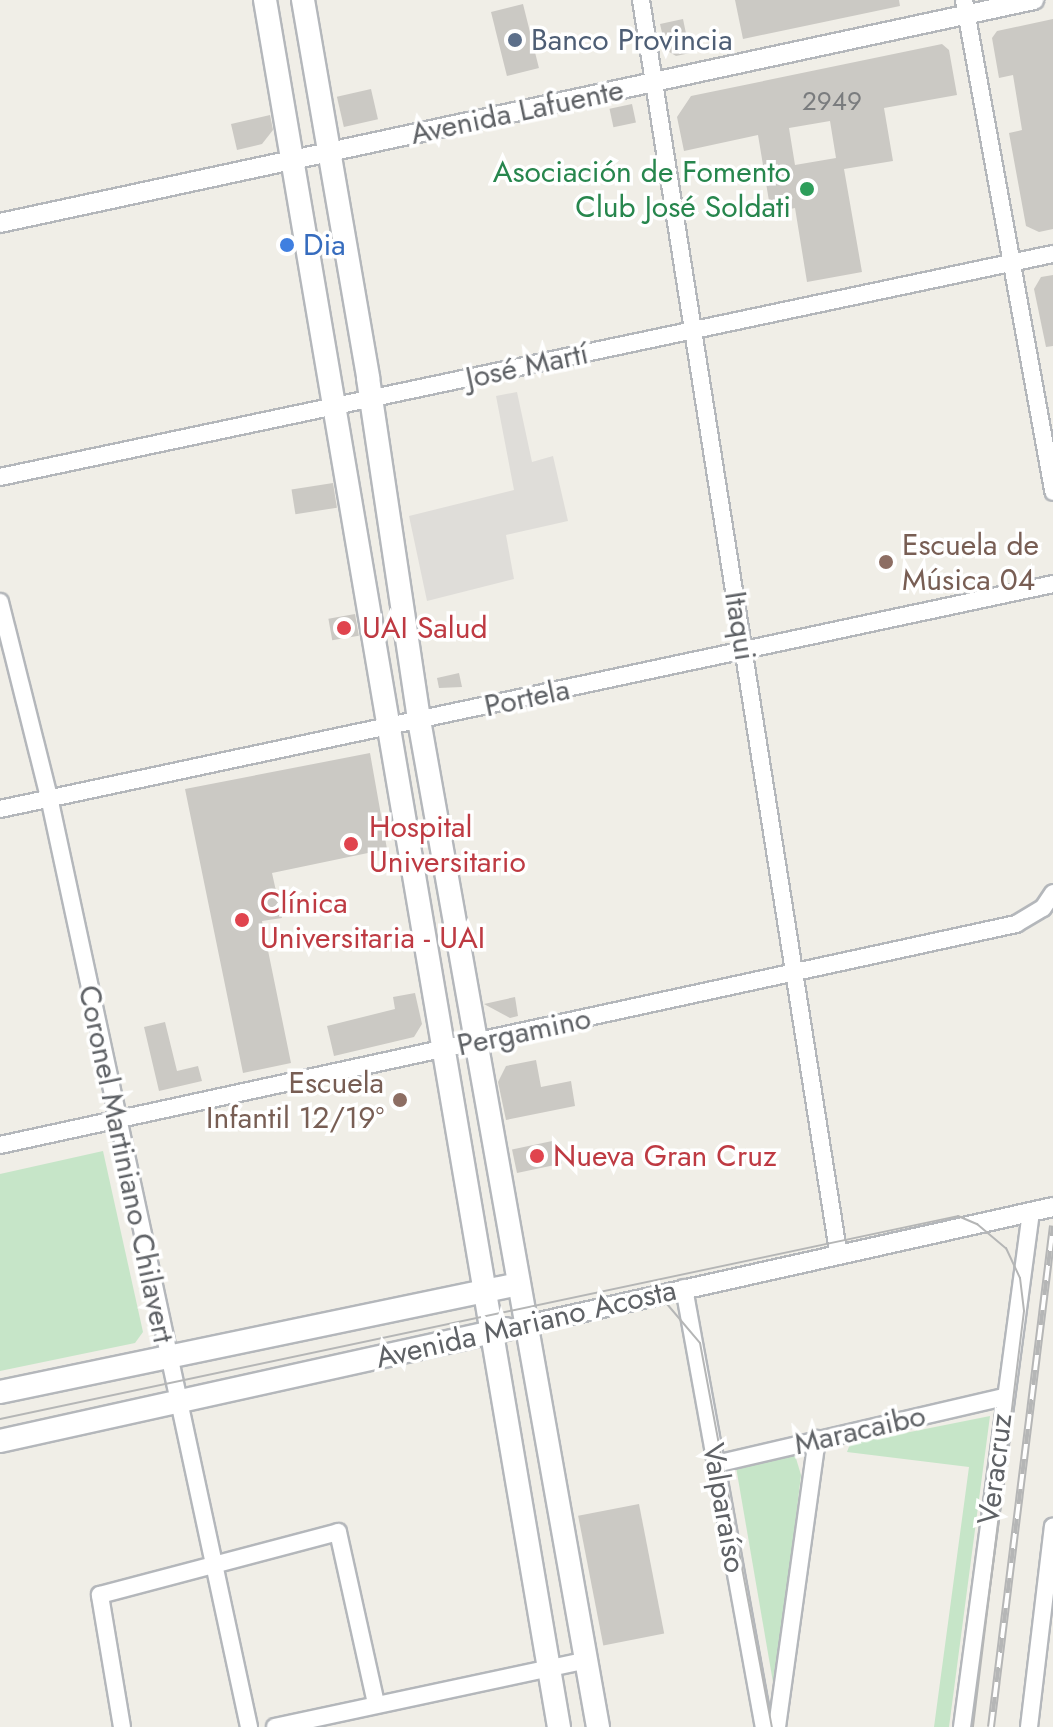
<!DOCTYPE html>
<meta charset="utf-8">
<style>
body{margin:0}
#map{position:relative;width:1053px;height:1727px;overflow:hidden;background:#f0eee7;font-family:Jost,sans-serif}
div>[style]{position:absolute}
.industrial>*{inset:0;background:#dfddd9}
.green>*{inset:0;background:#c6e5c8}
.building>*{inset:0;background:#cbc9c4;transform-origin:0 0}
.roads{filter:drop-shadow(2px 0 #b4b7bb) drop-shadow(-2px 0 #b4b7bb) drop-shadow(0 2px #b4b7bb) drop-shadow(0 -2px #b4b7bb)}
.minor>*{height:16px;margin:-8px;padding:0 8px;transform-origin:8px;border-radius:8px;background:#fff}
.tertiary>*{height:18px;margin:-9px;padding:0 9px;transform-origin:9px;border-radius:9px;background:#fff}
.secondary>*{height:22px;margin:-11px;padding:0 11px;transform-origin:11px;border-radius:11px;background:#fff}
.tram>*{height:2px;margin:-1px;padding:0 1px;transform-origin:1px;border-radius:1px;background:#b5b6b6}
.rail>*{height:8px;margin-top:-4px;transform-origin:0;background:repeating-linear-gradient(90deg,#fff 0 15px,#b5b6b6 0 30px);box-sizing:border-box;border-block:2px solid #b5b6b6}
.dots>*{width:22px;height:22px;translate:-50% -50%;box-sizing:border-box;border:4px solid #fff;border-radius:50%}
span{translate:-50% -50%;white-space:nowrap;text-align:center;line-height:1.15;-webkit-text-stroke:7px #fff;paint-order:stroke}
.number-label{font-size:26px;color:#7a7c7e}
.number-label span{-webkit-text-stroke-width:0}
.service-label{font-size:30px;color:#4e5e75}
.left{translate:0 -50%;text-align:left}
.street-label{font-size:30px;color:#5f6266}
.leisure-label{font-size:30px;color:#27864d}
.right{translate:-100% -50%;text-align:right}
.shop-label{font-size:30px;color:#366cbe}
.education-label{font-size:30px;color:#785e54}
.health-label{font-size:30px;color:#be3a42}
</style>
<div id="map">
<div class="industrial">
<div style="clip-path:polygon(517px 392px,532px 462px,553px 456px,568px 521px,506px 535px,514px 579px,427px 601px,409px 516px,514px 490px,496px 396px)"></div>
</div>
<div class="green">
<div style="clip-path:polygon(103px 1151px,143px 1332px,135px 1343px,0 1371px,0 1174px)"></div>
<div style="clip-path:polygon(990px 1416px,949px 1727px,934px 1727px,969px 1467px,847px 1452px,850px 1444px)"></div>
<div style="clip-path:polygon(795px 1455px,801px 1475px,775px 1694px,736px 1467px)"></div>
</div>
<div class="building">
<div style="clip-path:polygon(735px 0,899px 0,900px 6px,743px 39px)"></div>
<div style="left:523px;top:4px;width:66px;height:33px;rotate:76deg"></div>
<div style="clip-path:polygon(683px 19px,690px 53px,676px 56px,666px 50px,660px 24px)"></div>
<div style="clip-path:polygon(1053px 19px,1053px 229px,1039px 232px,1026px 226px,1009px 133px,1022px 130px,1013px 75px,999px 78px,992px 38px,997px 31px)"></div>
<div style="clip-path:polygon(evenodd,942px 44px,949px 50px,957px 95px,884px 108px,893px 161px,844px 169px,862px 272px,807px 282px,795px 208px,771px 213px,758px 135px,684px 151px,677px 117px,691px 96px,942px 44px,830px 121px,836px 158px,795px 165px,789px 128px,830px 121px)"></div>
<div style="left:371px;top:89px;width:31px;height:35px;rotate:77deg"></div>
<div style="left:632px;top:104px;width:19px;height:23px;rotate:78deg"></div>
<div style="clip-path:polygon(270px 115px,273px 130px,262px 144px,237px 150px,231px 124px)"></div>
<div style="clip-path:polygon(1053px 275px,1053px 346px,1046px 347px,1034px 289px,1041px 277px)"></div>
<div style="left:333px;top:483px;width:25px;height:42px;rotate:81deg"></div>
<div style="left:355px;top:614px;width:22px;height:27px;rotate:80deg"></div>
<div style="clip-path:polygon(459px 673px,462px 687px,439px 688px,437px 678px)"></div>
<div style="clip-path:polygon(370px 753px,387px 849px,272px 873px,282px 918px,262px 921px,291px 1063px,243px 1073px,185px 789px)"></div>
<div style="clip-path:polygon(415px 993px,422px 1024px,414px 1037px,334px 1056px,327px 1026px,395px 1009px,393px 997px)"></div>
<div style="clip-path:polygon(515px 997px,518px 1016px,510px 1018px,484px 1004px)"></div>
<div style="clip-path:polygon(165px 1022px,177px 1071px,198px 1066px,202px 1081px,159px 1091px,144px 1027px)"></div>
<div style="clip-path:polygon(536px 1060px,541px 1087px,571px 1081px,575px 1106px,506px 1120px,498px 1082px,506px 1066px)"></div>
<div style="left:557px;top:1140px;width:24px;height:46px;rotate:78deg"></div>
<div style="left:639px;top:1504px;width:132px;height:62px;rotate:79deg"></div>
</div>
<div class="roads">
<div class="minor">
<div style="left:641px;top:0;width:1266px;rotate:81.05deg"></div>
<div style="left:964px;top:0;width:500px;rotate:79.7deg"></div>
<div style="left:0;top:477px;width:1076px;rotate:-11.96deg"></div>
<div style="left:0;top:602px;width:201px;rotate:75.9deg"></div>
<div style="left:49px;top:797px;width:951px;rotate:77.86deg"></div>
<div style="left:0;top:809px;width:1077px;rotate:-12.06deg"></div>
<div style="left:0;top:1145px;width:1040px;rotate:-12.27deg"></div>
<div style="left:1016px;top:924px;width:31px;rotate:-31deg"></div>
<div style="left:1043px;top:908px;width:18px;rotate:-56deg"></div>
<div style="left:684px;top:1288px;width:446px;rotate:79.7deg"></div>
<div style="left:716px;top:1464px;width:296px;rotate:-13.1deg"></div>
<div style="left:122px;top:1727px;width:134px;rotate:-99.5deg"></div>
<div style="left:100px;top:1595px;width:246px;rotate:-14.8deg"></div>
<div style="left:338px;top:1532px;width:176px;rotate:77.5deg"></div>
<div style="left:275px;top:1727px;width:319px;rotate:-12.1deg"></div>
<div style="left:777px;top:1727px;width:291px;rotate:-82.1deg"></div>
<div style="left:962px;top:1727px;width:520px;rotate:-82.37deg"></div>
<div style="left:1029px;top:1727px;width:202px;rotate:-83.2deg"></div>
</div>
<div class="tertiary">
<div style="left:0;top:223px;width:1058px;rotate:-12.17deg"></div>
<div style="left:526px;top:1325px;width:540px;rotate:-12.62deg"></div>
</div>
<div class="secondary">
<div style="left:265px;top:0;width:1752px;rotate:80.34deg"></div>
<div style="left:303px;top:0;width:384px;rotate:80.2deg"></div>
<div style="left:368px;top:378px;width:346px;rotate:81.5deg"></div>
<div style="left:419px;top:720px;width:1023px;rotate:79.92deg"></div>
<div style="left:0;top:1392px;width:530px;rotate:-11.76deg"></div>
<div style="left:0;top:1441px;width:518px;rotate:-12.48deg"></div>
</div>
</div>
<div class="tram">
<div style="left:622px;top:1296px;width:29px;rotate:-2deg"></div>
<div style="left:651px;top:1295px;width:18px;rotate:29deg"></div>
<div style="left:667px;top:1304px;width:51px;rotate:49.8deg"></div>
<div style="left:700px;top:1343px;width:391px;rotate:79.4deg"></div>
<div style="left:0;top:1419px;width:979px;rotate:-11.96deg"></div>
<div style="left:958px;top:1216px;width:21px;rotate:23deg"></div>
<div style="left:977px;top:1224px;width:38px;rotate:40deg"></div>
<div style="left:1006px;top:1248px;width:33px;rotate:65deg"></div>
<div style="left:1020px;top:1278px;width:33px;rotate:83deg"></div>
<div style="left:1024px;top:1311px;width:419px;rotate:97deg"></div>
</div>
<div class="rail">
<div style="left:991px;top:1727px;width:505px;rotate:-82.95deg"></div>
</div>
<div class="dots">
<div style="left:515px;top:40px;background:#5c6f8a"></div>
<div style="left:807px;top:189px;background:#2e9e5b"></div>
<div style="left:287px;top:245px;background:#3f7fe0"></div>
<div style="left:886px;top:562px;background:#8d6e63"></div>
<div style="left:344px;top:628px;background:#e0444e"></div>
<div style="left:351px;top:844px;background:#e0444e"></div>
<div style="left:242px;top:920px;background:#e0444e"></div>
<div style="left:400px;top:1100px;background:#8d6e63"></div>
<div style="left:537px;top:1156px;background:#e0444e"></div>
</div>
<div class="number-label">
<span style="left:832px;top:102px">2949</span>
</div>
<div class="service-label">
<span class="left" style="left:531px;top:40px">Banco Provincia</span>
</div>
<div class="street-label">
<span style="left:517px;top:112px;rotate:-12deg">Avenida Lafuente</span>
<span style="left:527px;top:366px;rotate:-12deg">José Martí</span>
<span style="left:740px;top:626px;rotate:81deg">Itaqui</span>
<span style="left:527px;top:698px;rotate:-12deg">Portela</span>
<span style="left:524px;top:1032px;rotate:-12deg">Pergamino</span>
<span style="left:126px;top:1164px;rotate:78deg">Coronel Martiniano Chilavert</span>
<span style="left:526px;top:1324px;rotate:-13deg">Avenida Mariano Acosta</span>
<span style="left:860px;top:1430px;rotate:-13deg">Maracaibo</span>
<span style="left:995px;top:1469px;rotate:-83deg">Veracruz</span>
<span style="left:724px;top:1508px;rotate:80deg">Valparaíso</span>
</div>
<div class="leisure-label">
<span class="right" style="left:791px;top:189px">Asociación de Fomento<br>Club José Soldati</span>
</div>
<div class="shop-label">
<span class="left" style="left:303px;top:245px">Dia</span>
</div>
<div class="education-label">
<span class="left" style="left:902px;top:562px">Escuela de<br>Música 04</span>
<span class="right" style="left:384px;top:1100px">Escuela<br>Infantil 12/19°</span>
</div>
<div class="health-label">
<span class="left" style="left:362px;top:628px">UAI Salud</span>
<span class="left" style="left:369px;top:844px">Hospital<br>Universitario</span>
<span class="left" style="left:260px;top:920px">Clínica<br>Universitaria - UAI</span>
<span class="left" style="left:553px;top:1156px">Nueva Gran Cruz</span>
</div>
</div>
